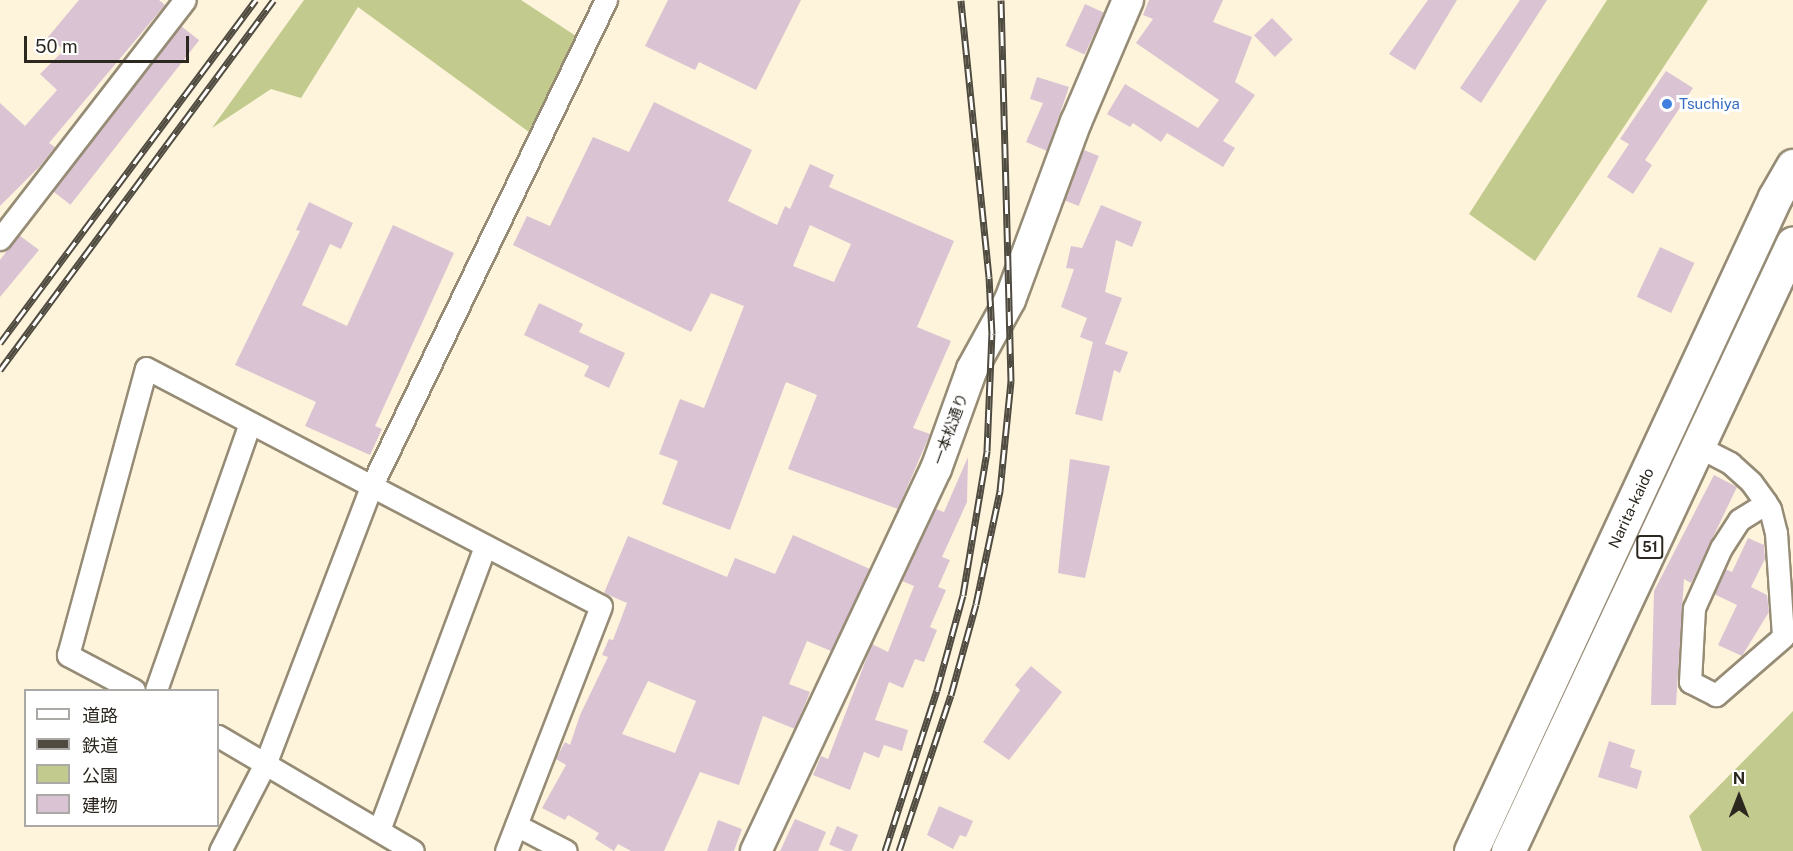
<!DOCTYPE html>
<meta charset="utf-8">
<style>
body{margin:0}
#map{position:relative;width:1793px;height:851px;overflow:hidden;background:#fef4dc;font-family:"Public Sans","Noto Sans JP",sans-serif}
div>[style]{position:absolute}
.green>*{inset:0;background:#c3ca8d}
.building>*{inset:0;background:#dac3d2;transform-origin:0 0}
.roads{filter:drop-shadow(2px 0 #968c76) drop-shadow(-2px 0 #968c76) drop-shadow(0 2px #968c76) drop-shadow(0 -2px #968c76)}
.street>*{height:21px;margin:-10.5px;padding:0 10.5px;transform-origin:10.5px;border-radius:10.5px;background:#fff}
.secondary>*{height:30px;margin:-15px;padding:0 15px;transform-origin:15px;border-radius:15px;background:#fff}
.highway>*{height:33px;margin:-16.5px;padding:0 16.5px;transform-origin:16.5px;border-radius:16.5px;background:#fff}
.rail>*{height:7px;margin-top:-3.5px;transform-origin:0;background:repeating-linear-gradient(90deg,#fff 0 14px,#504b40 0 28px);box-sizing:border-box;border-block:2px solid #504b40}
.dots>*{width:16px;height:16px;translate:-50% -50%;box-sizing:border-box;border:3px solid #fff;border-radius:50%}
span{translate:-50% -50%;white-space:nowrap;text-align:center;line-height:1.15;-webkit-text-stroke:6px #fff;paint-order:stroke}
.shield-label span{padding:2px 4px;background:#fff;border:2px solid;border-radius:4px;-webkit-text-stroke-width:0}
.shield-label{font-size:14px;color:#2c2820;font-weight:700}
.shop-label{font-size:15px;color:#366cbe}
.left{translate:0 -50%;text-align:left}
.street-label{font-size:15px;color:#2c2820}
.legend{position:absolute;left:24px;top:689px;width:195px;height:138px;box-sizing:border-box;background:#fff;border:2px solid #aba9a6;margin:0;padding:8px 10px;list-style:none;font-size:18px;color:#2c2820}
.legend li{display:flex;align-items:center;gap:12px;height:30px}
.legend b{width:30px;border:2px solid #aba9a6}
.north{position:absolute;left:1709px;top:767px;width:60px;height:60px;-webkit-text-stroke:4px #fff;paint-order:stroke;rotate:0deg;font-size:16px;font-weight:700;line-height:24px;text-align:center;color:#2c2820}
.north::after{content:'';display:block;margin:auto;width:21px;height:27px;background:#2c2820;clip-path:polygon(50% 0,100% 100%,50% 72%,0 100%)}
.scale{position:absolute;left:24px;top:36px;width:165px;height:27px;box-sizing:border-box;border:3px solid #2c2820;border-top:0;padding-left:8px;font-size:18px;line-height:21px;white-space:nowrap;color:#2c2820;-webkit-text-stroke:4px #fff;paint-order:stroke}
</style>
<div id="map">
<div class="green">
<div style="clip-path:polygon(304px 0,521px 0,579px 38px,529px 132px,358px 7px,301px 98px,271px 89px,212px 128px)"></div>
<div style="clip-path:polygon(1607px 0,1708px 0,1535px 261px,1469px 214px)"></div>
<div style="clip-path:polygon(1793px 711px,1793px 851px,1702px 851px,1689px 816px)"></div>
</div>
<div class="building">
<div style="clip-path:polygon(79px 0,159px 0,165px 5px,49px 143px,55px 147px,40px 166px,0 206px,0 103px,25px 126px,57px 90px,40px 74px,64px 50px,48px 37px)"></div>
<div style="clip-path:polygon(668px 0,801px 0,756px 90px,699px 62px,695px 70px,645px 46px)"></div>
<div style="clip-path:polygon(1149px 0,1223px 0,1213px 22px,1252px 37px,1235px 82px,1255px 95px,1223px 141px,1235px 148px,1223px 167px,1167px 133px,1161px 142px,1133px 123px,1130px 127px,1107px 114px,1125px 84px,1198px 128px,1219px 100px,1136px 43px,1153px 19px,1143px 15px)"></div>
<div style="clip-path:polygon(1428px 0,1457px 0,1415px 70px,1389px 54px)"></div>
<div style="clip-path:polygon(1520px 0,1547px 0,1481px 103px,1460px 88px)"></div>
<div style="left:1085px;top:4px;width:21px;height:46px;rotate:25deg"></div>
<div style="left:1272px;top:18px;width:30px;height:25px;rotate:46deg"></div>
<div style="left:181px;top:26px;width:23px;height:209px;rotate:38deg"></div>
<div style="clip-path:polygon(1666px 71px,1693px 88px,1645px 160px,1652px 165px,1633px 194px,1607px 177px,1629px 144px,1620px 139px)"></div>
<div style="clip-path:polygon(1037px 77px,1069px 87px,1047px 151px,1026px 142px,1043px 103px,1030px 99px)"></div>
<div style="clip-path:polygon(evenodd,654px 102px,752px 150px,728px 201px,777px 225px,785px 206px,790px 209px,810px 164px,834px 175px,829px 187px,954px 241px,917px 327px,951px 341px,913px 428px,930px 434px,898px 509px,788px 469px,817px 395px,786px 382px,730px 530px,662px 504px,678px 461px,659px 454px,680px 399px,704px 408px,744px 306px,711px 293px,691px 332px,513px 245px,527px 216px,550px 226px,593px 137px,629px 152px,654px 102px,810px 225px,851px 244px,834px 282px,793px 266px,810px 225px)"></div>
<div style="left:1084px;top:150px;width:16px;height:54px;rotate:22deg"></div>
<div style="clip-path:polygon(309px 202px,353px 223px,341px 249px,330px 244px,302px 305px,347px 326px,393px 225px,454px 253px,375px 426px,382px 429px,370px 455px,305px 426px,316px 402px,235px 365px,300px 231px,296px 230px)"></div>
<div style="clip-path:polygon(1101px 205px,1142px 222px,1132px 247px,1116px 240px,1105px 292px,1122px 298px,1105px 344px,1128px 352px,1120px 373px,1114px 370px,1102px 421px,1075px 414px,1093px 342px,1080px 337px,1087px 318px,1061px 307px,1074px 269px,1066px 268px,1071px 246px,1082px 248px)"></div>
<div style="clip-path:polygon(19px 235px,39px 250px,0 297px,0 260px)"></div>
<div style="left:1660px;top:247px;width:38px;height:55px;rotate:25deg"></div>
<div style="clip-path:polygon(539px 303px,583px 324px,579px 332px,625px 353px,609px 388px,584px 376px,589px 366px,524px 335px)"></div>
<div style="clip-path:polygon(968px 457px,967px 502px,942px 557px,950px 560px,938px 587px,946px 590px,930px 627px,937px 630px,924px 662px,915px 659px,903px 688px,889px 682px,875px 720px,908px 730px,902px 751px,884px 745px,879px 758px,864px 752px,850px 790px,813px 775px,821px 756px,828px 759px,872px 644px,888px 652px,914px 586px,902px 581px,936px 509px,944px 512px)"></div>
<div style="clip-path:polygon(1070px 459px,1110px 466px,1085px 578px,1058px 573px)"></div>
<div style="clip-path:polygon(1714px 475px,1737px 487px,1691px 583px,1684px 579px,1676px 705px,1651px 705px,1654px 591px)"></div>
<div style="clip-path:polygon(evenodd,793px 535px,870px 569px,831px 651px,807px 641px,789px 684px,810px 692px,795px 729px,763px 716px,739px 785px,700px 772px,664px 851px,631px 851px,618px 844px,614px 851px,595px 839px,599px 833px,568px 815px,565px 820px,542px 808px,566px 765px,556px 759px,565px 742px,570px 745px,580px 715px,608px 657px,602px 655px,609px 639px,613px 640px,627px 603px,604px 593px,628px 536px,727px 577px,735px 558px,775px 574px,793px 535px,648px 681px,696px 701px,675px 753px,622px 734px,648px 681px)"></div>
<div style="clip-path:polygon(1748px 538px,1764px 545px,1765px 559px,1751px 587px,1767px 595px,1769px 612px,1742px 656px,1718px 645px,1737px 605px,1714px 594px,1725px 569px,1732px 572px)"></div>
<div style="clip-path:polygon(1031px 666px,1062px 692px,1009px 760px,983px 742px,1020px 690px,1015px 685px)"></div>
<div style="clip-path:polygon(1609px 741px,1635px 750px,1630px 767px,1642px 771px,1637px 789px,1598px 777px)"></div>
<div style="clip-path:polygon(939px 806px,973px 821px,966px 837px,960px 835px,953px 849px,927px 835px)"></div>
<div style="clip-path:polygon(795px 819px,826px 832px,818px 851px,780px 851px)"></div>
<div style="clip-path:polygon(718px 820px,742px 829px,734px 851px,707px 851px)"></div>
<div style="left:837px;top:826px;width:23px;height:20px;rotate:23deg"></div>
</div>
<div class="roads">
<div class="street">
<div style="left:0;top:239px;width:302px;rotate:-52.3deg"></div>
<div style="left:1697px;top:446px;width:37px;rotate:27deg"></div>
<div style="left:1730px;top:463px;width:28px;rotate:42deg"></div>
<div style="left:1751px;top:482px;width:26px;rotate:54deg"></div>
<div style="left:1766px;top:503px;width:7px;rotate:56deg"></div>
<div style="left:1770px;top:509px;width:25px;rotate:76deg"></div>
<div style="left:1776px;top:533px;width:104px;rotate:86.1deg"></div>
<div style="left:1783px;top:637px;width:89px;rotate:139.1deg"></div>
<div style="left:1716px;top:695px;width:29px;rotate:-153deg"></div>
<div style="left:1690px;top:682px;width:74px;rotate:-86.9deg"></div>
<div style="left:1694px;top:608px;width:66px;rotate:-65.8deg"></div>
<div style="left:1721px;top:548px;width:33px;rotate:-57deg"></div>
<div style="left:1739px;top:520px;width:32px;rotate:-32deg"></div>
<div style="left:134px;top:690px;width:75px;rotate:-152.1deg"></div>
<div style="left:68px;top:655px;width:297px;rotate:-74.8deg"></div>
<div style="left:146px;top:368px;width:513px;rotate:27.61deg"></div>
<div style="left:601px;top:606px;width:263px;rotate:111.2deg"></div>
<div style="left:156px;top:690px;width:283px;rotate:-70.6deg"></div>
<div style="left:218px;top:736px;width:226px;rotate:30.5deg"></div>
<div style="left:516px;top:825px;width:56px;rotate:27.5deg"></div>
<div style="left:379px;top:830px;width:303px;rotate:-69.5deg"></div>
<div style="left:220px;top:851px;width:100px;rotate:-62.7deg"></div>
<div style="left:266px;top:762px;width:294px;rotate:-69.1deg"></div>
<div style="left:371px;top:487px;width:541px;rotate:-64.24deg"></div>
</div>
<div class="secondary">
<div style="left:756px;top:851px;width:422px;rotate:-64.8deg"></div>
<div style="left:936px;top:469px;width:106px;rotate:-70.2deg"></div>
<div style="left:972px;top:369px;width:79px;rotate:-61.2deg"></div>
<div style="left:1010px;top:300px;width:190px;rotate:-69.7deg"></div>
<div style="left:1076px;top:122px;width:133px;rotate:-66.9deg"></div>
</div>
<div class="highway">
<div style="left:1471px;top:851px;width:721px;rotate:-65.07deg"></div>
<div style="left:1775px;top:197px;width:36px;rotate:-60deg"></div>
<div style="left:1508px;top:851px;width:671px;rotate:-64.89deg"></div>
</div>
</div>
<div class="rail">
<div style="left:0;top:343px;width:428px;rotate:-53.3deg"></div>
<div style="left:0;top:370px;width:460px;rotate:-53.5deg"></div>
<div style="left:885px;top:851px;width:169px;rotate:-72.1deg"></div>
<div style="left:937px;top:690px;width:98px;rotate:-74.7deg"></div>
<div style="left:963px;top:595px;width:146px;rotate:-80.5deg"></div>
<div style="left:987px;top:451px;width:117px;rotate:-87.6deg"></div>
<div style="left:992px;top:334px;width:57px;rotate:-93deg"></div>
<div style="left:989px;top:277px;width:278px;rotate:-95.8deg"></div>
<div style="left:899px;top:851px;width:164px;rotate:-71.6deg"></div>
<div style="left:951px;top:695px;width:94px;rotate:-74.6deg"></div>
<div style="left:976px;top:604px;width:116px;rotate:-78deg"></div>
<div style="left:1000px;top:491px;width:111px;rotate:-84.3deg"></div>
<div style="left:1011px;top:381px;width:381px;rotate:-91.5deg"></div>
</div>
<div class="dots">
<div style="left:1667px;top:104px;background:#3f7fe0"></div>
</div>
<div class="shield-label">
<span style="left:1650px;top:547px">51</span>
</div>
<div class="shop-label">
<span class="left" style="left:1679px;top:104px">Tsuchiya</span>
</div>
<div class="street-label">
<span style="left:950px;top:429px;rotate:-70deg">一本松通り</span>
<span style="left:1631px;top:508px;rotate:-65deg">Narita-kaido</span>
</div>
<ul class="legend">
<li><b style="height:8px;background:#fff"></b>道路</li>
<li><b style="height:8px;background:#504b40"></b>鉄道</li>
<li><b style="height:16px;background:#c3ca8d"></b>公園</li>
<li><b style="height:16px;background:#dac3d2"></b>建物</li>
</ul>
<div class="north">N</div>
<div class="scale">50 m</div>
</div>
